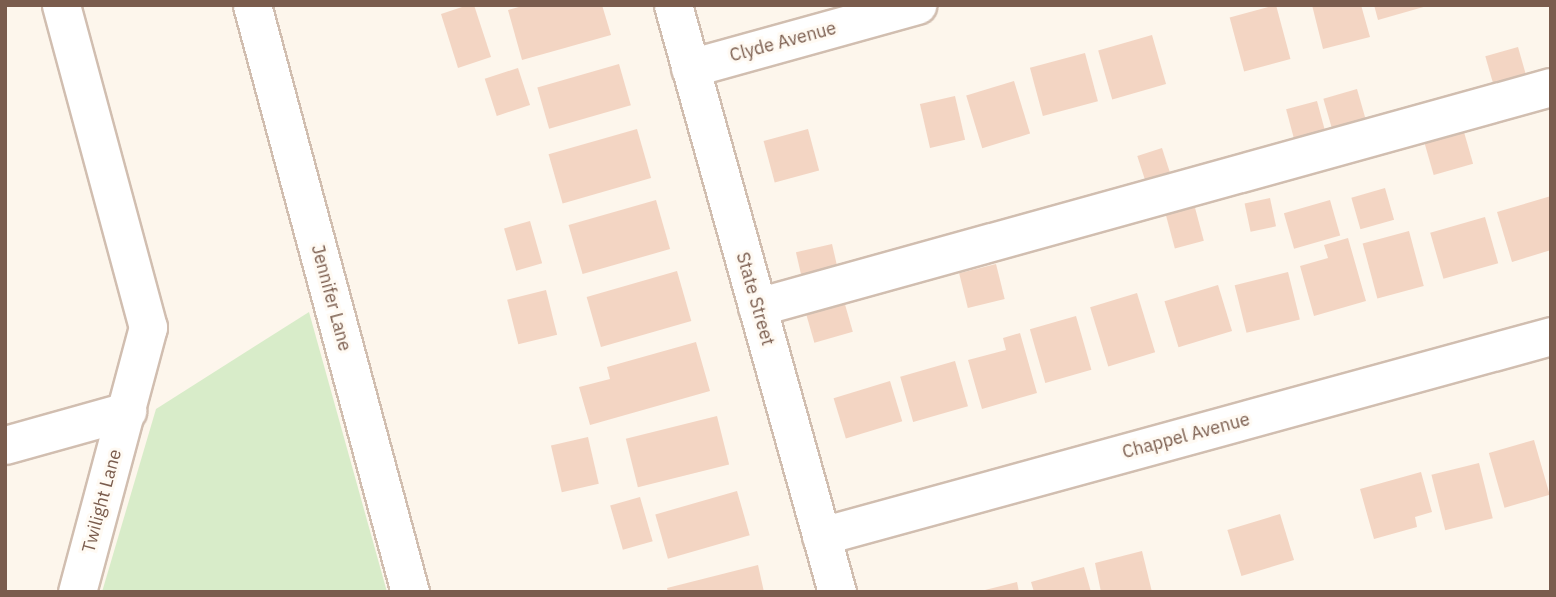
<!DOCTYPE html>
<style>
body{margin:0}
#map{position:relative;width:1556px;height:597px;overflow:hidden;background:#fdf6ec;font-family:"IBM Plex Sans",sans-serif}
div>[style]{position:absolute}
.green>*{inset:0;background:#d8ecc9}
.building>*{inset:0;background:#f3d5c3;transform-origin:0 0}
.roads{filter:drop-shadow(2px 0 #d1beb0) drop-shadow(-2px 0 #d1beb0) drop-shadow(0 2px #d1beb0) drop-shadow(0 -2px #d1beb0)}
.minor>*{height:37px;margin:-18.5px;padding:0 18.5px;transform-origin:18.5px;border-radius:18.5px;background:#fff}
span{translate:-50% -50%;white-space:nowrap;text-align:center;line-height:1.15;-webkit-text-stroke:6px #fffaf3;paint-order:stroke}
.street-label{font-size:18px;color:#7a5c4d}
.frame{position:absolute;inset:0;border:7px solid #7a5c4d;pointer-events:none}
</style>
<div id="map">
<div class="green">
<div style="clip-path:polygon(309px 312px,387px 592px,102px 592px,156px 409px)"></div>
</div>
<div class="building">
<div style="clip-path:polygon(468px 5px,474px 5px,491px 57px,458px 68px,441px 14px)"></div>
<div style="clip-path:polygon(526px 5px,602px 5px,611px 35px,522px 60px,508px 10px)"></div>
<div style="left:1276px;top:5px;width:56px;height:48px;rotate:75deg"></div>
<div style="clip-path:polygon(1312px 5px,1361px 5px,1370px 37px,1323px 49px)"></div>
<div style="clip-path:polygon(1374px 5px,1427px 5px,1427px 6px,1378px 20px)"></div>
<div style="left:1152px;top:35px;width:51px;height:56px;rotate:74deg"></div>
<div style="left:1518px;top:47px;width:35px;height:34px;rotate:74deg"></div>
<div style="left:1085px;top:53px;width:50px;height:57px;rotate:75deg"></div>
<div style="left:619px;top:64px;width:43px;height:85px;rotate:74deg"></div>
<div style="left:518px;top:68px;width:39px;height:35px;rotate:72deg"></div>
<div style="left:1014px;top:81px;width:55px;height:50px;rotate:73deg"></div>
<div style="left:1357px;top:89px;width:35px;height:35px;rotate:74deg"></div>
<div style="left:955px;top:96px;width:45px;height:36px;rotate:77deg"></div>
<div style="left:1317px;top:101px;width:35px;height:32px;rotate:75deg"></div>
<div style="left:637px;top:129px;width:51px;height:92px;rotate:74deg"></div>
<div style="left:808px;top:129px;width:43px;height:46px;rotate:75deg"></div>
<div style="left:1464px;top:132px;width:33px;height:41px;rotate:74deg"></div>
<div style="left:1162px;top:148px;width:32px;height:26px;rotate:72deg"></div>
<div style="left:1385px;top:188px;width:33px;height:35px;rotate:74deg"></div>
<div style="clip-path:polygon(1551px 196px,1551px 250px,1512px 262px,1497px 212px)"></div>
<div style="left:1270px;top:198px;width:29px;height:26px;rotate:78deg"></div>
<div style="left:656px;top:200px;width:51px;height:91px;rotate:74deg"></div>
<div style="left:1330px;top:200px;width:37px;height:48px;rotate:74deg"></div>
<div style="left:1194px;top:204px;width:38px;height:30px;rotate:75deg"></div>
<div style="left:1485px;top:217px;width:48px;height:57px;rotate:74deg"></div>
<div style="left:530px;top:221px;width:44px;height:27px;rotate:74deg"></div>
<div style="left:1409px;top:231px;width:57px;height:48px;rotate:75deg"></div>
<div style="clip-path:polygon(1348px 238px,1366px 301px,1314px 316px,1300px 266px,1328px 258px,1324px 245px)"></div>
<div style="left:832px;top:244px;width:27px;height:37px;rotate:77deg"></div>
<div style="left:996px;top:264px;width:36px;height:38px;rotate:76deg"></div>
<div style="left:677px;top:271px;width:52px;height:94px;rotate:74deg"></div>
<div style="left:1288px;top:272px;width:49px;height:55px;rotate:76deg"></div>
<div style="left:1218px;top:285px;width:48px;height:56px;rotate:73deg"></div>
<div style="left:546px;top:290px;width:46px;height:40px;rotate:76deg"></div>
<div style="left:1137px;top:293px;width:62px;height:49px;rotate:73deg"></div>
<div style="left:844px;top:301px;width:32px;height:40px;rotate:74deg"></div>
<div style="left:1076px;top:316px;width:56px;height:48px;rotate:74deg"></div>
<div style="clip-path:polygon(1020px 333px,1037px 393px,982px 409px,968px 360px,1006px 350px,1003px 338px)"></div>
<div style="clip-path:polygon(696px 342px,710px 391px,590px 425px,579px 387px,610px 379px,607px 367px)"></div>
<div style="left:955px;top:361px;width:47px;height:57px;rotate:74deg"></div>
<div style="left:890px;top:381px;width:42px;height:59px;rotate:73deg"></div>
<div style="left:717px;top:416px;width:50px;height:94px;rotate:76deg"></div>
<div style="left:588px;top:437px;width:48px;height:38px;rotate:77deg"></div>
<div style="left:1534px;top:440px;width:57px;height:47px;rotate:74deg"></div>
<div style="left:1479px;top:463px;width:57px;height:49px;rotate:76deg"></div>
<div style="clip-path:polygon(1421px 472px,1432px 512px,1415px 517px,1417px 527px,1374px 539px,1360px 489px)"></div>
<div style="left:737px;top:491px;width:46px;height:85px;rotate:74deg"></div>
<div style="left:640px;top:497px;width:46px;height:31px;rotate:74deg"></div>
<div style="left:1280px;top:514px;width:48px;height:55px;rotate:73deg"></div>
<div style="clip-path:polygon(1142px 551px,1152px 592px,1101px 592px,1095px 563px)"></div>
<div style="clip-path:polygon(758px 565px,764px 592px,668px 592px,667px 588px)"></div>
<div style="clip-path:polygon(1084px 567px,1091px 592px,1034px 592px,1031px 582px)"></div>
<div style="clip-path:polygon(1017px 582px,1019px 592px,981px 592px,981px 591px)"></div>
</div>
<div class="roads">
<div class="minor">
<div style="left:61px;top:5px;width:334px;rotate:74.9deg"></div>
<div style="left:148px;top:327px;width:274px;rotate:105deg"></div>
<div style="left:252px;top:5px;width:608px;rotate:74.94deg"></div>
<div style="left:673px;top:5px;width:609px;rotate:74.39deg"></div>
<div style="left:690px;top:68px;width:236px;rotate:-15.5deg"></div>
<div style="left:757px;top:307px;width:824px;rotate:-15.49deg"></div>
<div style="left:5px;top:445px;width:127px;rotate:-15.6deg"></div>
<div style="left:821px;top:536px;width:757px;rotate:-15.32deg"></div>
</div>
</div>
<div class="street-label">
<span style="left:783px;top:42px;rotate:-15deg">Clyde Avenue</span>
<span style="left:331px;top:298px;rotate:75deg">Jennifer Lane</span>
<span style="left:755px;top:299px;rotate:74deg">State Street</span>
<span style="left:1186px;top:436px;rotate:-15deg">Chappel Avenue</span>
<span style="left:102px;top:501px;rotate:-75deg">Twilight Lane</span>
</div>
<div class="frame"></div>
</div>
